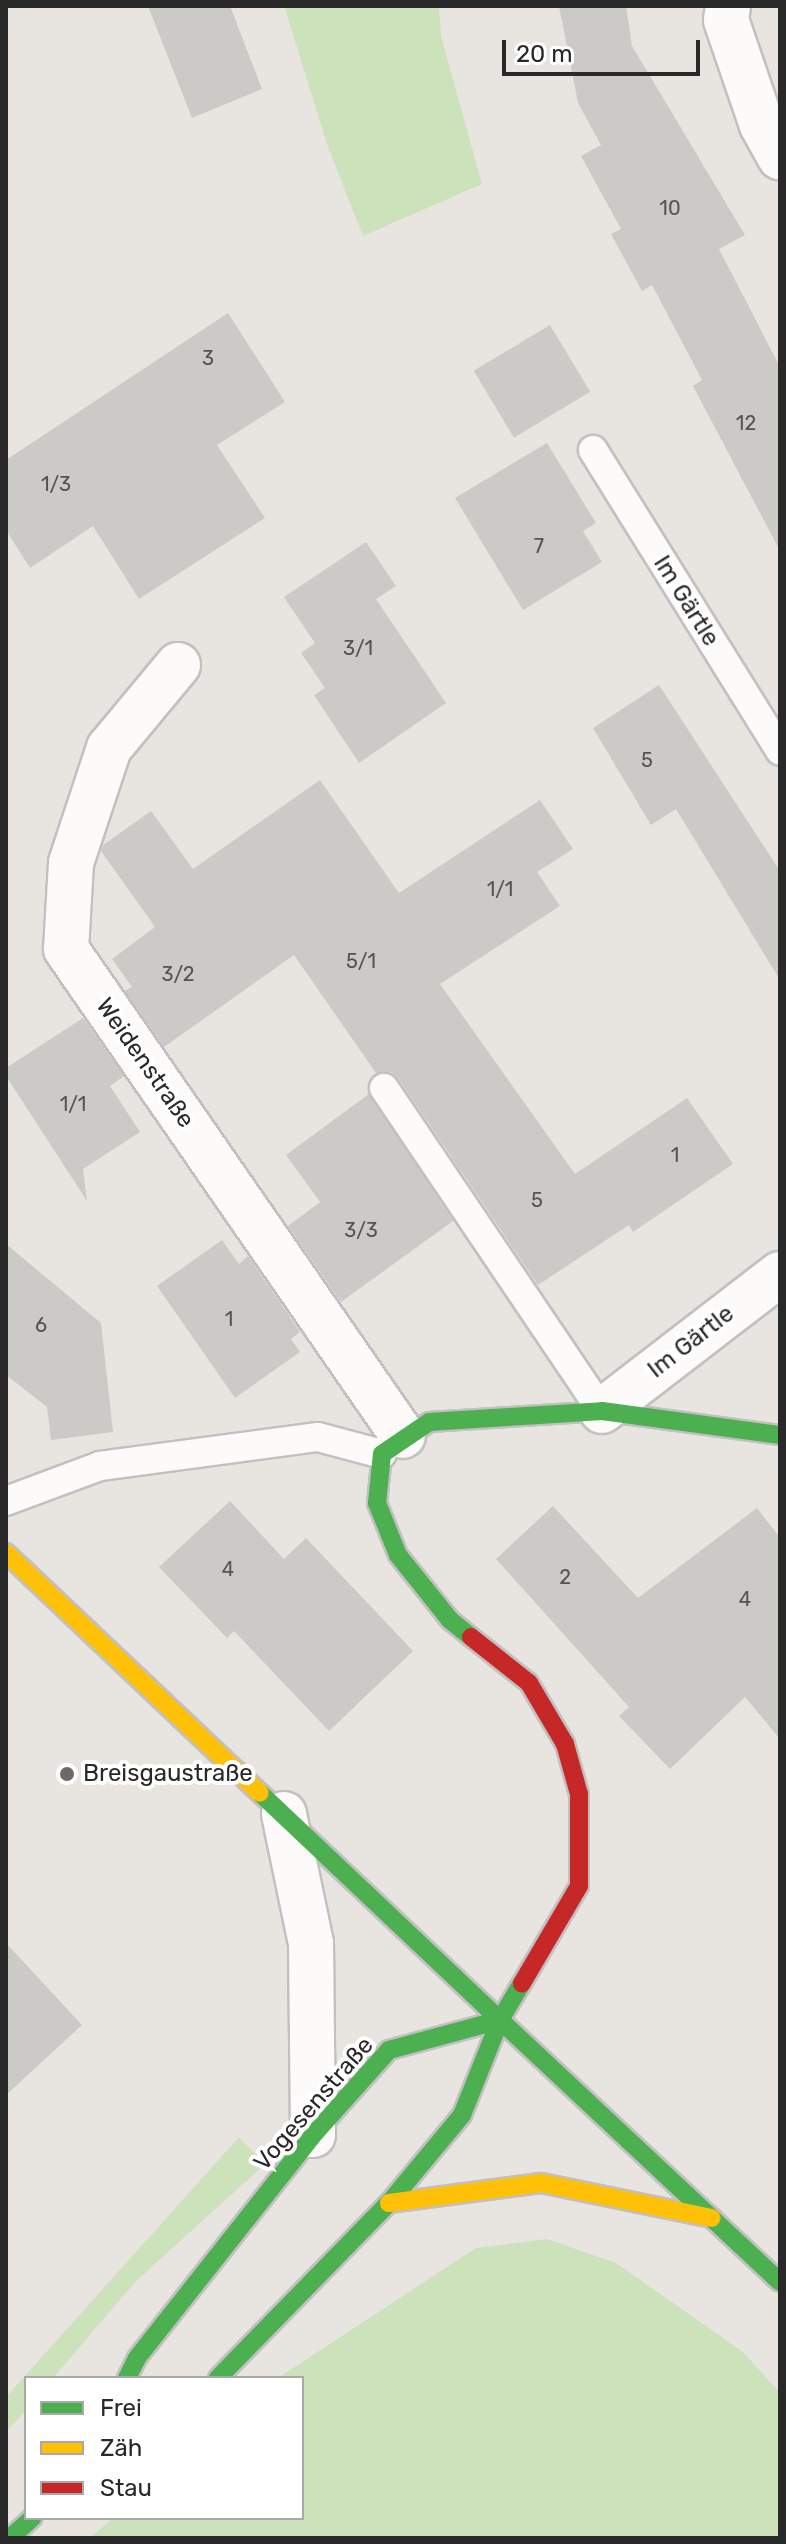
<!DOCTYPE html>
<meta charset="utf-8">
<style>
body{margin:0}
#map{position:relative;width:786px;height:2544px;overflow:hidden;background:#e8e4e0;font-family:Rubik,sans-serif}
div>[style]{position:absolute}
.green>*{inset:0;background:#cce2ba}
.building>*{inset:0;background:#cccac7;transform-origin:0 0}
.roads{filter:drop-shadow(2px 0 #c2c0c1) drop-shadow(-2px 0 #c2c0c1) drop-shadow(0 2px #c2c0c1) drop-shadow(0 -2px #c2c0c1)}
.lane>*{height:28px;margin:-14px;padding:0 14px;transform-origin:14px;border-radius:14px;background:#fcfbfa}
.street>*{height:44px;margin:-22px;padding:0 22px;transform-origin:22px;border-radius:22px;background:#fcfbfa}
.fast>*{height:18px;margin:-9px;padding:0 9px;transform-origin:9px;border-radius:9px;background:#4caf50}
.slow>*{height:18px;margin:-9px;padding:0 9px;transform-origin:9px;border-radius:9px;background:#ffc107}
.jam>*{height:18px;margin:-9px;padding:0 9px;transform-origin:9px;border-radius:9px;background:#c62828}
.dots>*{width:22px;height:22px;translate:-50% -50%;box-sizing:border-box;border:4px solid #fff;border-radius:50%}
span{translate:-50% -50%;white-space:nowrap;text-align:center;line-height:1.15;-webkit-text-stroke:8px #fff;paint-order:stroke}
.number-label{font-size:20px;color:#545352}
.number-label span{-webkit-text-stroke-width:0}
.street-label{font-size:24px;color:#292929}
.poi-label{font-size:24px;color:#292929}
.left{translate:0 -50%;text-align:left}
.frame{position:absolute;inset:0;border:8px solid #292929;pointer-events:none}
.legend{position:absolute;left:24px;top:2376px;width:280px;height:144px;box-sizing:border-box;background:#fff;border:2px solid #a9a9a9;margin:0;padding:10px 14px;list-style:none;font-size:24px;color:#292929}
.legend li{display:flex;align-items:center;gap:16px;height:40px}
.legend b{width:40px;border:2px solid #a9a9a9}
.scale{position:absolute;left:502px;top:40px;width:198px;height:36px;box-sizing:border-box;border:4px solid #292929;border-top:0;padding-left:10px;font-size:24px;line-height:28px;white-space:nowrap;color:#292929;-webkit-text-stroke:6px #fff;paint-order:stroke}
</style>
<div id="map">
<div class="green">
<div style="clip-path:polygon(284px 6px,439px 6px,441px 36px,482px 184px,363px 236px,328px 147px)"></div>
<div style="clip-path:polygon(239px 2137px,265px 2164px,135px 2282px,53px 2378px,26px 2378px,26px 2410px,6px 2432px,6px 2397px)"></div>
<div style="clip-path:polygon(547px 2239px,616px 2263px,743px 2352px,780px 2393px,780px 2538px,90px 2538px,113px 2518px,302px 2518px,302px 2378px,278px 2378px,476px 2248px)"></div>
</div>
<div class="building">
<div style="clip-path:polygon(148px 6px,230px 6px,262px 89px,192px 118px)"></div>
<div style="clip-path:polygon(559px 6px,626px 6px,632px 46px,745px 235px,719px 249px,780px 367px,780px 551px,693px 386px,702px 380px,652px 285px,642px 291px,611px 234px,621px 229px,581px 156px,601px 145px,578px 103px)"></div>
<div style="clip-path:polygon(228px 313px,285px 402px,217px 445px,265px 518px,139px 599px,93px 526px,30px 568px,6px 530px,6px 460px)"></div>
<div style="left:550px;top:325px;width:78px;height:89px;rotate:59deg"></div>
<div style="clip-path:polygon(547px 443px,596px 523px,583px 531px,602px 562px,523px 610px,455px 498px)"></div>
<div style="clip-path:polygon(366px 542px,396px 586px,376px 599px,446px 703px,359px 763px,314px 695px,325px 688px,301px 653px,315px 643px,284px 597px)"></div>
<div style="clip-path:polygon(659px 685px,780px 871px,780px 980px,676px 809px,651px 825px,593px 728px)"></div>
<div style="clip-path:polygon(320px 780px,399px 893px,540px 800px,573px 849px,537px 872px,560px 906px,440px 984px,575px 1174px,687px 1098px,733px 1164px,633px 1232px,629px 1225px,538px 1285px,398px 1078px,391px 1072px,376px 1073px,294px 955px,164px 1047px,125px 991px,132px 987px,112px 959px,155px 927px,101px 851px,103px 845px,151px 811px,193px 869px)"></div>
<div style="clip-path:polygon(83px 1018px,124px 1076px,110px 1086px,140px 1132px,83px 1169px,87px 1201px,6px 1076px,6px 1068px)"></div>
<div style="clip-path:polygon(369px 1094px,453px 1221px,341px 1302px,288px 1226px,320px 1202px,286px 1155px)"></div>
<div style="clip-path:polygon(222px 1240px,239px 1264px,248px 1256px,300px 1332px,291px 1339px,300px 1352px,235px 1398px,157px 1286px)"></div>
<div style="clip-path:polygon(6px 1244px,101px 1323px,113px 1432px,51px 1440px,47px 1407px,6px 1375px)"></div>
<div style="clip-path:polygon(230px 1501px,284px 1559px,306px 1538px,413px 1651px,329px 1731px,234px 1631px,227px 1638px,159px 1567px)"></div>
<div style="clip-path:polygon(553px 1506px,638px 1598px,757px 1508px,780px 1538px,780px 1739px,745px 1697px,670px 1769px,619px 1716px,629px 1707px,496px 1559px)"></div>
<div style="clip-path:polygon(6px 1943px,82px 2025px,6px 2095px)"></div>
</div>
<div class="roads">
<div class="lane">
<div style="left:593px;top:450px;width:354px;rotate:58.1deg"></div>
<div style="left:384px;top:1088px;width:390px;rotate:56deg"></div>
<div style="left:6px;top:1501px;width:100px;rotate:-20.4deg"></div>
<div style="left:100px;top:1466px;width:220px;rotate:-7.6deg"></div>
<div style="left:318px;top:1437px;width:66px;rotate:14.9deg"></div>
</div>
<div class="street">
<div style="left:728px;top:6px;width:14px;rotate:98deg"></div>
<div style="left:726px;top:20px;width:111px;rotate:71.1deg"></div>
<div style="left:762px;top:125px;width:37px;rotate:61deg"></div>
<div style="left:178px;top:665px;width:108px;rotate:129.7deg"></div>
<div style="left:109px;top:748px;width:121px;rotate:108.3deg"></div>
<div style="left:71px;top:863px;width:86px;rotate:93.3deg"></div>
<div style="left:66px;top:949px;width:592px;rotate:55.32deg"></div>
<div style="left:602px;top:1411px;width:225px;rotate:-37.6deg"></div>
<div style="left:284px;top:1814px;width:132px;rotate:78.2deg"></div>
<div style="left:311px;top:1943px;width:192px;rotate:89.4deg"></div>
</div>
<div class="fast">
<div style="left:471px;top:1637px;width:27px;rotate:-141deg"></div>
<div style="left:450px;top:1620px;width:83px;rotate:-128.7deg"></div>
<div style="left:398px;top:1555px;width:56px;rotate:-112deg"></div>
<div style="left:377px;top:1503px;width:49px;rotate:-84.2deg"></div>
<div style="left:382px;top:1454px;width:57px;rotate:-34.2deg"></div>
<div style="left:429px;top:1422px;width:173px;rotate:-3.6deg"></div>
<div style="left:602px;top:1411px;width:180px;rotate:7.7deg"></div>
<div style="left:260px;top:1793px;width:330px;rotate:43.4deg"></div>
<div style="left:500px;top:2020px;width:383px;rotate:43.1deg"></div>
<div style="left:127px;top:2378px;width:22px;rotate:-63deg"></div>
<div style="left:137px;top:2358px;width:284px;rotate:-51.7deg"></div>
<div style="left:313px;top:2135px;width:114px;rotate:-48.2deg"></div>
<div style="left:389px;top:2050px;width:115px;rotate:-15.1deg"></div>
<div style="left:218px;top:2378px;width:245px;rotate:-45.7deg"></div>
<div style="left:389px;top:2203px;width:114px;rotate:-50.3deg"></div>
<div style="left:462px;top:2115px;width:102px;rotate:-68.2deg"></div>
<div style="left:500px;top:2020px;width:43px;rotate:-59.3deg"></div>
<div style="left:10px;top:2538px;width:30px;rotate:-42deg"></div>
</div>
<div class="slow">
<div style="left:6px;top:1553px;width:349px;rotate:43.4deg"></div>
<div style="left:389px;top:2203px;width:153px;rotate:-7.5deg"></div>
<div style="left:541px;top:2183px;width:174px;rotate:11.6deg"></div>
</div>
<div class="jam">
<div style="left:471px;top:1637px;width:74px;rotate:38.4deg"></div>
<div style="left:529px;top:1683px;width:71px;rotate:59.5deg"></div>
<div style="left:565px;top:1744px;width:52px;rotate:74.4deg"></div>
<div style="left:579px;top:1794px;width:92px;rotate:90deg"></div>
<div style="left:579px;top:1886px;width:113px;rotate:120.4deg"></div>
</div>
</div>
<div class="dots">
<div style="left:67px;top:1774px;background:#6c6a69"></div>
</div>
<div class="number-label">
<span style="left:670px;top:208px">10</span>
<span style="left:208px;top:358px">3</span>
<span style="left:746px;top:423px">12</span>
<span style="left:56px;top:484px">1/3</span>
<span style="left:539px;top:546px">7</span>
<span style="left:358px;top:648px">3/1</span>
<span style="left:647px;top:760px">5</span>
<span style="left:500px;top:889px">1/1</span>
<span style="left:361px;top:961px">5/1</span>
<span style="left:178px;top:974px">3/2</span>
<span style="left:73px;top:1104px">1/1</span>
<span style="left:675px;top:1155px">1</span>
<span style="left:537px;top:1200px">5</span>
<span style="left:361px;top:1230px">3/3</span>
<span style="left:229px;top:1319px">1</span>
<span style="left:41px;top:1325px">6</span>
<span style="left:228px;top:1569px">4</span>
<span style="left:565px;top:1577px">2</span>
<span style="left:745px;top:1599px">4</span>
</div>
<div class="street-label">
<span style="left:686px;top:601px;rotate:58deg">Im Gärtle</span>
<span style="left:145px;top:1063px;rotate:55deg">Weidenstraße</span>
<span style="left:691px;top:1342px;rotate:-38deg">Im Gärtle</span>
<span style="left:314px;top:2104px;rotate:-49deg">Vogesenstraße</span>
</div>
<div class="poi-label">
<span class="left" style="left:83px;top:1774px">Breisgaustraße</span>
</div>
<div class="frame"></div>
<ul class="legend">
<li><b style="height:10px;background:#4caf50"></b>Frei</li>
<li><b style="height:10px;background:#ffc107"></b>Zäh</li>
<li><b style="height:10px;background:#c62828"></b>Stau</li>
</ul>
<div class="scale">20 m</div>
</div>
